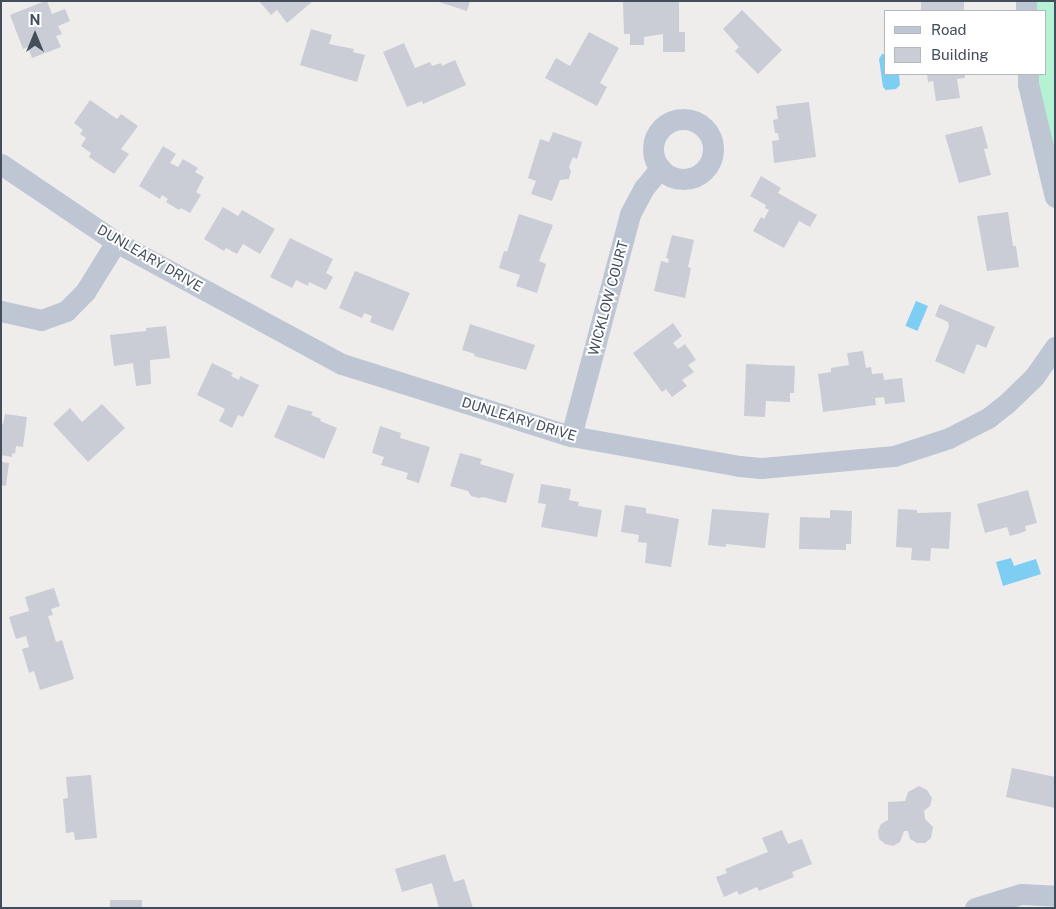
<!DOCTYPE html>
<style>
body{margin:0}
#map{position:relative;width:1056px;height:909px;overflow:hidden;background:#efecec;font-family:"Public Sans",sans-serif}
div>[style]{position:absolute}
.green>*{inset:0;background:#b5f2d4}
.water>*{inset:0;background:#7ecdf3;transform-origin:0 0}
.building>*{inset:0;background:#cacdd5;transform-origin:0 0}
.minor>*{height:21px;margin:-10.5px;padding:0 10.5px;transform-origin:10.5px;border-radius:10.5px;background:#bec6d3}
.minor>.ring{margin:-10.5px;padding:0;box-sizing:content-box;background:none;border:21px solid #bec6d3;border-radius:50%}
span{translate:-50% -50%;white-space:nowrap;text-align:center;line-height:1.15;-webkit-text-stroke:4px #fff;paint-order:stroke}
.street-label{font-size:14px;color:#434d5b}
.frame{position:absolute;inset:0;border:2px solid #434d5b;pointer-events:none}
.legend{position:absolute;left:884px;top:10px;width:162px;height:65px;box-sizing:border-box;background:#fff;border:1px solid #b4b8bd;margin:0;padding:6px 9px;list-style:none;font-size:15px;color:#434d5b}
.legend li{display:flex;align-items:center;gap:10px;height:25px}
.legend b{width:25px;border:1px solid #b4b8bd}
.north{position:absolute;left:10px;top:10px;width:50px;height:50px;-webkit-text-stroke:4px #fff;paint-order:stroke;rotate:0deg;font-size:14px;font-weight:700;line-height:20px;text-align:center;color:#434d5b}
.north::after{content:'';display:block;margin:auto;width:18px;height:22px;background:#434d5b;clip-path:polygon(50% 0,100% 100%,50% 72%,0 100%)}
</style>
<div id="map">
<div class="green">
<div style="clip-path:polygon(1026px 1px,1055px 1px,1055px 197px,1028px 74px,1045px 74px,1045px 11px,1026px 11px)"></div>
</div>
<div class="water">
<div style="clip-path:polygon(882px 54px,885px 54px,885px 74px,899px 74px,900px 85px,896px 89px,886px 90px,883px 87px,879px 59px)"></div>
<div style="left:916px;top:301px;width:13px;height:27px;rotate:23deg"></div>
<div style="clip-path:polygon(1011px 558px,1014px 566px,1036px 559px,1041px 574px,1003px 586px,996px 562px)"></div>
</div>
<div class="building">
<div style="clip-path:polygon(45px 1px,47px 1px,52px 14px,65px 9px,70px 21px,58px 26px,62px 34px,56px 36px,61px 47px,32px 58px,28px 47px,23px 49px,10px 15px)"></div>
<div style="clip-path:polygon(259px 1px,313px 1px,287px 23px,277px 10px,271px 15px)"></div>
<div style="clip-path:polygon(436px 1px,470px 1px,467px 11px)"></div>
<div style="clip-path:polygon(623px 1px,679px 1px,679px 32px,685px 32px,685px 52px,663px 52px,663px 34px,644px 37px,644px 45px,630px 45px,630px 34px,624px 34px)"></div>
<div style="left:921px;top:1px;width:43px;height:10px"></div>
<div style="clip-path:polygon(742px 10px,782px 50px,758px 74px,735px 51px,739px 47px,723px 29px)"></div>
<div style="clip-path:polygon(311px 29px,332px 35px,329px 44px,354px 49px,353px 52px,365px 55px,357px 82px,300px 65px)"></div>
<div style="clip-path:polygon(589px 32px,619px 48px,600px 83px,607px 87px,597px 106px,545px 78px,556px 58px,570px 66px)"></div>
<div style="clip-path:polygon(404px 43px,415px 68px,430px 62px,432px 66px,441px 63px,442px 66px,455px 60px,466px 85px,423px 104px,422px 101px,407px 107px,383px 52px)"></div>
<div style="clip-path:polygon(927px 74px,965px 74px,965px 78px,957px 79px,960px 98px,936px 101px,933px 81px,928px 82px)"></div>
<div style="clip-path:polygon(90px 100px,117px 119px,121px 114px,138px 126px,121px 149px,129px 154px,114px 174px,89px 157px,91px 153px,81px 146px,86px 138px,80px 134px,83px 130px,74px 123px)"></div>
<div style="clip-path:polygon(809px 102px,816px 157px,774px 163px,772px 141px,779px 140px,778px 133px,775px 133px,773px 120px,778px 119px,776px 106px)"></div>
<div style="clip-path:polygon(982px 126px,988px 148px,984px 149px,991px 175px,959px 183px,945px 135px)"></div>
<div style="clip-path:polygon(553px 132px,582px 142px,577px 159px,573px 157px,569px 167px,571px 171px,569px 179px,560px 180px,552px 201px,531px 194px,536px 181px,528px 178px,540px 139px,549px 142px)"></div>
<div style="clip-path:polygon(163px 146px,176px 154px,170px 163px,178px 167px,183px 159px,198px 168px,195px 172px,204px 177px,196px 192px,201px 195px,190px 213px,181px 208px,179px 210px,166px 202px,168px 199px,162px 195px,160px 199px,139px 186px)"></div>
<div style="clip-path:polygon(761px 176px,781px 188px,778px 193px,817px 215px,810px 227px,799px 221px,784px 248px,753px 231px,761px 217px,764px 219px,769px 210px,765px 208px,766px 205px,750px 196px)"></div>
<div style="clip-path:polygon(223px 207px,238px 216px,242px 210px,275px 229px,260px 254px,243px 244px,237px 254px,226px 248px,224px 251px,204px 239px)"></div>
<div style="clip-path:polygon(1008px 212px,1013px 246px,1016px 246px,1019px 267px,987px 271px,977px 216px)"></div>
<div style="clip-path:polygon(519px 214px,553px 225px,539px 261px,546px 264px,537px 293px,516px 286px,520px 275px,499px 268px,504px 251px,507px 252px)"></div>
<div style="clip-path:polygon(672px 235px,694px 240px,688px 267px,691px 268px,685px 298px,654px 291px,661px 261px,668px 263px,669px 259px,666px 258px)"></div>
<div style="clip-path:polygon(290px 238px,333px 259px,326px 273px,333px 277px,326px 290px,309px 282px,308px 286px,296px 280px,292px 288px,270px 277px)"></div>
<div style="clip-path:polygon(355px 271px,410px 293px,393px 331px,370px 322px,372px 316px,364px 313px,362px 318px,339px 308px)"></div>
<div style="clip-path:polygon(940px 304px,995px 327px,986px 348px,977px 344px,964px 374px,935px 361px,949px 327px,948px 322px,935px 316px)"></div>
<div style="clip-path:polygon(673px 323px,682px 336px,673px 343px,678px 349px,685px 344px,696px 360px,688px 365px,694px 372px,682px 380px,687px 386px,672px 397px,666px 389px,662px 392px,633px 353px)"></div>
<div style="clip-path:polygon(470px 324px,535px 345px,526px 370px,474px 356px,475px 354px,462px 350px)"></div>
<div style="clip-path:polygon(166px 326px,170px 358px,150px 360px,151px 384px,136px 386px,133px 363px,114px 366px,110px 335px,146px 331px,146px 328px)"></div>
<div style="clip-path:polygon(863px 351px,866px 368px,871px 367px,872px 374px,883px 373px,884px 380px,902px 378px,905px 402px,885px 404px,884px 397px,875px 398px,876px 405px,823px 412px,818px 374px,831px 372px,831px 368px,849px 365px,847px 353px)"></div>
<div style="clip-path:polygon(212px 363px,233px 373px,231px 376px,239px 380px,240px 376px,259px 385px,243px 417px,238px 415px,232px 428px,219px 421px,225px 409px,197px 395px)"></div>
<div style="clip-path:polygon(746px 364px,795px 366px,794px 393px,790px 393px,790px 402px,766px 401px,765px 417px,744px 416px)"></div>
<div style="clip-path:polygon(102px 404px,125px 428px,88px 462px,53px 424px,70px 408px,82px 422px)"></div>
<div style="clip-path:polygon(288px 405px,313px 412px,311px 415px,321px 419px,320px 421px,337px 428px,324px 459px,274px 437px)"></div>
<div style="clip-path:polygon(5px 414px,27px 417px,23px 447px,16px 446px,15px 454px,12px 453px,12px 457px,1px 455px,1px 423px,3px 424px)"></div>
<div style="clip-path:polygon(380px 426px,401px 433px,400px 438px,430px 447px,419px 483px,406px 479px,408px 473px,381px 465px,384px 457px,372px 453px)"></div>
<div style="clip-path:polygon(460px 453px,482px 459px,480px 464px,514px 474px,506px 503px,483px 497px,479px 498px,471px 496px,468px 491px,450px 486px)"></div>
<div style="clip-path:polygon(1px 462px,9px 463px,6px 486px,1px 485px)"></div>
<div style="clip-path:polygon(541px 484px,571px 489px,569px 500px,579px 502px,578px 506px,602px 510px,597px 537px,541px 527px,546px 504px,538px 503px)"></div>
<div style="clip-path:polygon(1028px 490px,1037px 523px,1025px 526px,1026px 531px,1010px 536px,1007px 527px,985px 533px,977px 504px)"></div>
<div style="clip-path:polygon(625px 505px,646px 508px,646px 513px,679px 519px,671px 567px,645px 563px,647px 543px,638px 542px,639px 535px,621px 532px)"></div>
<div style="clip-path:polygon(712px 509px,769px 513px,765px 548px,726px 544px,726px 547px,708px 545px)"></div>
<div style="clip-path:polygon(898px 509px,917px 510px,917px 513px,951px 512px,949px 549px,931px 548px,930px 561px,911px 560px,912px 548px,896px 547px)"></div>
<div style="clip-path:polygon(830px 510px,852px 511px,851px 544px,846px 544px,846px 550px,799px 549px,800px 517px,830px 518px)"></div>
<div style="clip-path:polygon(54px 588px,60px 606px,51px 609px,53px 615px,48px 616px,56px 642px,62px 640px,74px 679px,40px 690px,34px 671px,29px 673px,22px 649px,29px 647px,26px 636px,16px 639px,9px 617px,29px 611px,25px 597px)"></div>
<div style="clip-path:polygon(1012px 768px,1055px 777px,1055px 808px,1006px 797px)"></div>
<div style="clip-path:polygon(91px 775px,97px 838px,75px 840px,74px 832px,66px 833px,63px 799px,68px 798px,66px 777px)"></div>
<div style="clip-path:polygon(919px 786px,927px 790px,932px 798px,930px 806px,924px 811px,925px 819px,933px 827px,931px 838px,925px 843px,917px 843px,910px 839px,908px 831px,904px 831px,900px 842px,893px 846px,885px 844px,879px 839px,878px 831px,881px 824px,888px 820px,888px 802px,905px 801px,908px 792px)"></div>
<div style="clip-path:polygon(782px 830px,788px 844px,802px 839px,812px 864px,792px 872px,794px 877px,759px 891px,757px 887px,739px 895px,737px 891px,724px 897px,716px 877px,727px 873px,725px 869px,768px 852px,762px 838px)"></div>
<div style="clip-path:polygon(445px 854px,454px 882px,464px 879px,473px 908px,439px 908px,432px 883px,402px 892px,395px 869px)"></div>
<div style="left:110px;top:900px;width:32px;height:8px"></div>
</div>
<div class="minor">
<div style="left:1026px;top:1px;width:10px;rotate:90deg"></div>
<div style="left:1028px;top:74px;width:10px;rotate:90deg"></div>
<div style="left:1028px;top:84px;width:116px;rotate:76.6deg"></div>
<div class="ring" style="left:653px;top:119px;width:39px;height:39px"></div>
<div style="left:1px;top:164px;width:139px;rotate:34.1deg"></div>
<div style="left:116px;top:242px;width:257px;rotate:28.4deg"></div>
<div style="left:342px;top:364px;width:240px;rotate:17.5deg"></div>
<div style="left:571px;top:436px;width:171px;rotate:10.1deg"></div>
<div style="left:739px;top:466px;width:22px;rotate:5deg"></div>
<div style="left:761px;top:468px;width:134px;rotate:-5.2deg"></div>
<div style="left:894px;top:456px;width:58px;rotate:-18.1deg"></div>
<div style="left:949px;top:438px;width:44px;rotate:-27.1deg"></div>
<div style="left:988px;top:418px;width:23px;rotate:-38deg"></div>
<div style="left:1006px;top:404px;width:39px;rotate:-44deg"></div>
<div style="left:1034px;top:377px;width:37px;rotate:-55deg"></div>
<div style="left:1px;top:311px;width:41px;rotate:12.7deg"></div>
<div style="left:41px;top:320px;width:27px;rotate:-20deg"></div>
<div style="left:66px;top:311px;width:27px;rotate:-45deg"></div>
<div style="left:85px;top:292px;width:59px;rotate:-58.2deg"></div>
<div style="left:571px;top:436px;width:230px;rotate:-75.1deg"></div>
<div style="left:630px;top:214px;width:30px;rotate:-62deg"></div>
<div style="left:644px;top:188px;width:26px;rotate:-51deg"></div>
<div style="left:975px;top:908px;width:48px;rotate:-16.9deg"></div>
<div style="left:1021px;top:894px;width:34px;rotate:3deg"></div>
</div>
<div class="street-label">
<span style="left:150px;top:258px;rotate:30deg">DUNLEARY DRIVE</span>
<span style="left:608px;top:298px;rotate:-75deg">WICKLOW COURT</span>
<span style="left:519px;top:419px;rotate:17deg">DUNLEARY DRIVE</span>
</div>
<div class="frame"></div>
<ul class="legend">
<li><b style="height:6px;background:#bec6d3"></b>Road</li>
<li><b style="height:14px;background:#cacdd5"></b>Building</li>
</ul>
<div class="north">N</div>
</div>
